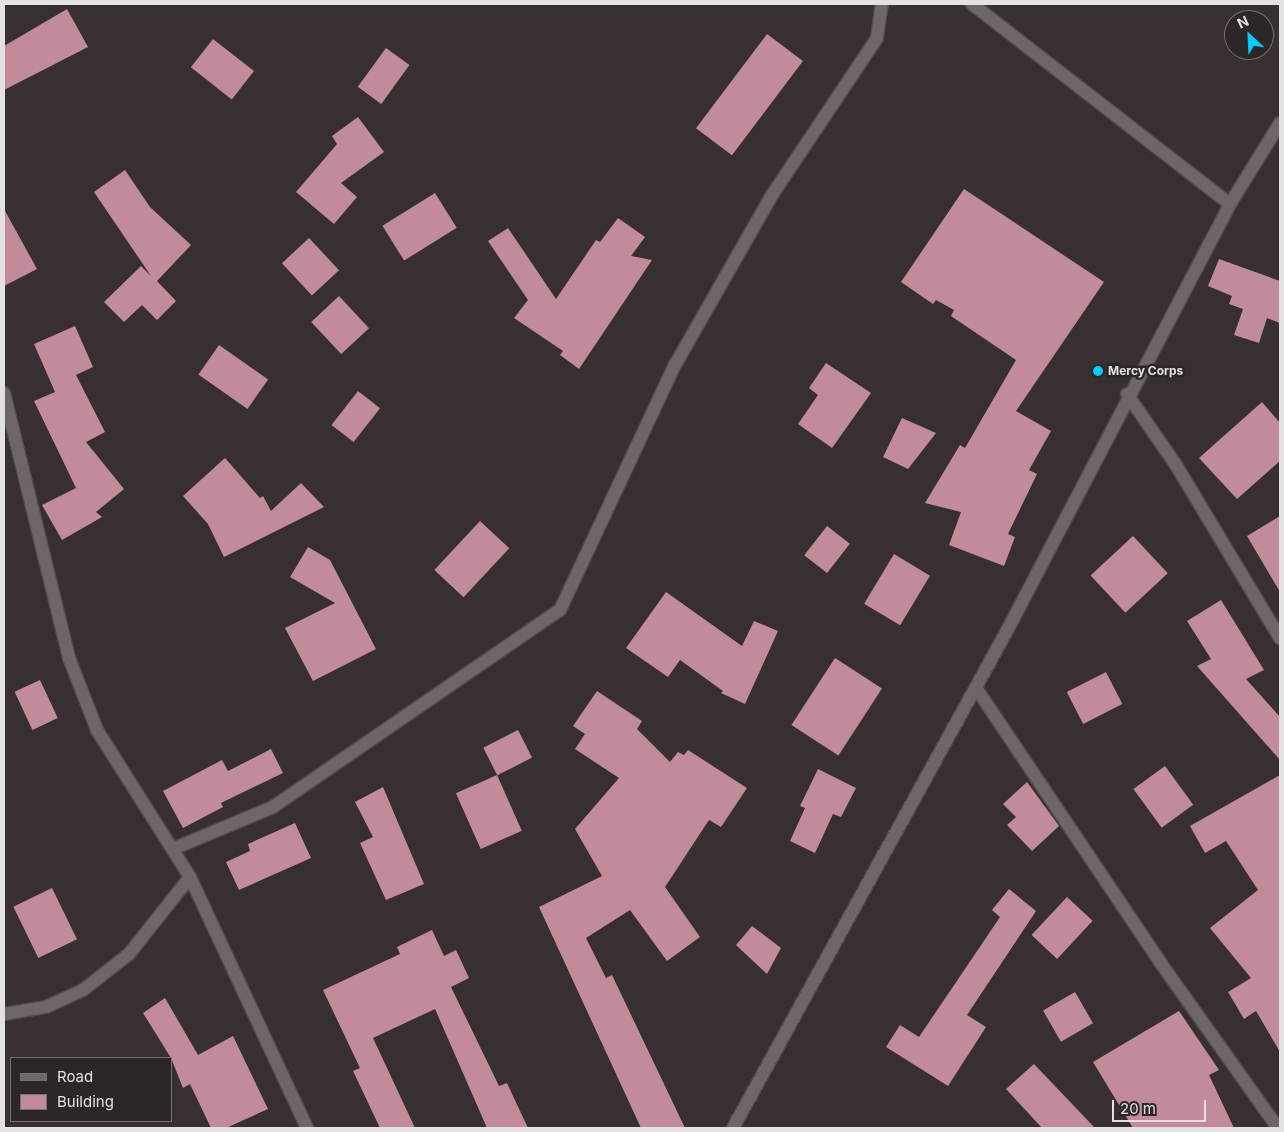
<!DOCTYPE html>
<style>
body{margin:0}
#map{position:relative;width:1284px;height:1132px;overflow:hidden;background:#372f31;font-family:Inter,sans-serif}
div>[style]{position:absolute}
.building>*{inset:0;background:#c28b99;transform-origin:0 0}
.roads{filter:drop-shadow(1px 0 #524b4d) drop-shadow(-1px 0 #524b4d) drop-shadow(0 1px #524b4d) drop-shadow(0 -1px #524b4d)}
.minor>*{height:12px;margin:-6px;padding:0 6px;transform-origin:6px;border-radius:6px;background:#6e6668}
.dots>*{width:14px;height:14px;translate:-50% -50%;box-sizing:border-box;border:2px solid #2d2627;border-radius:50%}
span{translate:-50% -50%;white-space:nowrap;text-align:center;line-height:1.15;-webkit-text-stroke:5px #2d2627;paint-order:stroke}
.poi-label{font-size:12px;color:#e5e0e1;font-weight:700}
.left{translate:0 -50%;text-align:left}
.frame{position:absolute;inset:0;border:5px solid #e5e0e1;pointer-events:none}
.legend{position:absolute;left:10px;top:1057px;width:162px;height:65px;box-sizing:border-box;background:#2d2627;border:1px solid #777071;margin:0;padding:6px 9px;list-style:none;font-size:15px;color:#e5e0e1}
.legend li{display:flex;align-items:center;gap:10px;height:25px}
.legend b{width:25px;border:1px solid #777071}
.north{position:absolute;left:1224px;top:10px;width:50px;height:50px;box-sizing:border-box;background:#2d2627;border:1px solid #777071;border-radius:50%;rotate:335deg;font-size:14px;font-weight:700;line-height:20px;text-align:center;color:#e5e0e1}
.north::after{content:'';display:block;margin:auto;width:18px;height:22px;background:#02cbf9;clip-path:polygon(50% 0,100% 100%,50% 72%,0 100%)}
.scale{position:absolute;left:1112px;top:1100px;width:94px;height:22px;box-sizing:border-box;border:2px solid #e5e0e1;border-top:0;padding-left:6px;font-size:15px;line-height:18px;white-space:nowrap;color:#e5e0e1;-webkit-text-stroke:4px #2d2627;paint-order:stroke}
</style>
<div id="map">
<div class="building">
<div style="clip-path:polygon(67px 9px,88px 47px,4px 90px,4px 46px)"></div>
<div style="left:767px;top:34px;width:45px;height:118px;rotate:37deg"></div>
<div style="left:213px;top:39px;width:52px;height:36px;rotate:38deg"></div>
<div style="left:386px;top:48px;width:29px;height:48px;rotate:36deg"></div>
<div style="clip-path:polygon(358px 117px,384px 152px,341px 183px,357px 197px,334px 224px,296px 192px,337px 144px,332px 136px)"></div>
<div style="clip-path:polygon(125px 170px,150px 207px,191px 245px,157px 281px,176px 301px,157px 320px,142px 305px,124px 322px,104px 302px,141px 266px,151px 276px,94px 192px)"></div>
<div style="clip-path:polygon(964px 189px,1104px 282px,1016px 411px,1051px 431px,1029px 470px,1037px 474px,1008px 534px,1015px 537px,1004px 566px,949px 545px,961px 512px,925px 503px,960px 445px,965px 448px,1016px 360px,951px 316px,954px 310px,936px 300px,933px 304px,901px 282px)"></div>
<div style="left:435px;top:193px;width:41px;height:62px;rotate:58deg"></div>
<div style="clip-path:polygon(4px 209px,37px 269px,4px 286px)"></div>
<div style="clip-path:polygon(618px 218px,645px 237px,631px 256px,652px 260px,579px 369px,560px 355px,563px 351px,514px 318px,528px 300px,488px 241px,508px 228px,556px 299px,596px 240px,600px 242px)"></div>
<div style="left:309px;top:238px;width:44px;height:37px;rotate:47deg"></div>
<div style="clip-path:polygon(1219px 259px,1280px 281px,1280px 323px,1267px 318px,1259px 343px,1234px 335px,1243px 309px,1229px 304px,1232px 296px,1208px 286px)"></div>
<div style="left:339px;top:296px;width:44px;height:38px;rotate:47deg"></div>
<div style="clip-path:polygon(75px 326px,93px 367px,76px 375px,105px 432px,86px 442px,124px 489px,96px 512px,102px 517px,62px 540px,42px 505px,76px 488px,34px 401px,55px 392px,34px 344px)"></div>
<div style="left:219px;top:345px;width:60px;height:36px;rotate:35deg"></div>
<div style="clip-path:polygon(826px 363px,871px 393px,832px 448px,798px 424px,818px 395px,809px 388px)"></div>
<div style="left:358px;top:391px;width:28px;height:43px;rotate:38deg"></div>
<div style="clip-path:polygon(1262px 402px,1280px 423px,1280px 461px,1237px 499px,1199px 458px)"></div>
<div style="clip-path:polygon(902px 418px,936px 433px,908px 469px,883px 457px)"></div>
<div style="clip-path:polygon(225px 458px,260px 498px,263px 496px,271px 511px,301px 483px,324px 507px,224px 557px,208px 524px,183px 496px)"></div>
<div style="clip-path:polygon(1280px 516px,1280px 592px,1247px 536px)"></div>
<div style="left:480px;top:521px;width:40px;height:67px;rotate:43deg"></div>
<div style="left:827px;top:526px;width:29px;height:37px;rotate:38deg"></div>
<div style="left:1133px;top:536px;width:51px;height:58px;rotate:47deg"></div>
<div style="clip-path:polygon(308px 547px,330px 560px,376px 649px,313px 681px,285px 628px,335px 603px,290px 577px)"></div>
<div style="left:894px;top:554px;width:42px;height:58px;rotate:31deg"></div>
<div style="clip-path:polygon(666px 592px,742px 646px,754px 621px,778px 631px,745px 704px,721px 693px,723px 691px,680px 660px,668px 677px,626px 648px)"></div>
<div style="clip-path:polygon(1221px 600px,1264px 670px,1246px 679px,1280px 717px,1280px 760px,1197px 666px,1211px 659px,1187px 621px)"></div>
<div style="left:835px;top:658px;width:56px;height:80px;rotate:33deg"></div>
<div style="left:1106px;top:672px;width:36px;height:44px;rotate:63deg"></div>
<div style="left:40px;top:680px;width:42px;height:28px;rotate:65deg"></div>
<div style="clip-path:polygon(597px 691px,642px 721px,637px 729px,670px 762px,678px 752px,684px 755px,688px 750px,747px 788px,721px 827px,709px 820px,665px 887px,700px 937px,667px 961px,630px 910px,586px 938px,606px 978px,612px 975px,685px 1128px,641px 1128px,539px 907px,602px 876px,575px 829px,619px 778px,575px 749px,585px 734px,573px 726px)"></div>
<div style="left:518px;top:730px;width:31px;height:39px;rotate:63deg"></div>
<div style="clip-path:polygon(271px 749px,283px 773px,221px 803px,223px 807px,183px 828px,163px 791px,222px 760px,228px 771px)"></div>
<div style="left:1165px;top:766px;width:48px;height:39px;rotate:54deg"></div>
<div style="clip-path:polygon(818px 769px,856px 788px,841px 817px,833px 814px,815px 853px,790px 841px,805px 808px,800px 806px)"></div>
<div style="left:497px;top:775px;width:61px;height:45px;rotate:66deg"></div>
<div style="clip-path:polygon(1280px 775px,1280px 1052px,1256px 1011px,1244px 1019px,1228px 992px,1251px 978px,1210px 928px,1258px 890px,1226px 841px,1205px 853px,1190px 826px)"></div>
<div style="clip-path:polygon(1027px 782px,1059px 826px,1032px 851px,1007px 825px,1016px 817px,1003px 804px)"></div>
<div style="clip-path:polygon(383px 787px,424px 884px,386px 900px,360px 843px,373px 837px,355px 802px)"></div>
<div style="clip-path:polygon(295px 823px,311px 858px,239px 890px,226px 862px,250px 851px,248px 844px)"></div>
<div style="left:52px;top:888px;width:57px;height:43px;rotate:64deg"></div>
<div style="clip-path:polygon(1009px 889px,1036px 911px,967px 1015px,986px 1027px,948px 1086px,886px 1047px,900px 1025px,919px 1037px,1000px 917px,992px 910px)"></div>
<div style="left:1067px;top:897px;width:35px;height:52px;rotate:43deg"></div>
<div style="clip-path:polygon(752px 926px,781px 948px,767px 974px,736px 945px)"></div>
<div style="clip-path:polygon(432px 930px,444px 956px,456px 950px,469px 978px,451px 987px,499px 1086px,507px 1083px,528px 1128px,487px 1128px,435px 1009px,373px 1038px,415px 1128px,380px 1128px,353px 1071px,360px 1068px,323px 990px,400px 954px,397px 947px)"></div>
<div style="left:1075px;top:992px;width:36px;height:37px;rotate:60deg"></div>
<div style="clip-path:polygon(165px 998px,198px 1055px,233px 1036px,268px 1109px,226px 1128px,211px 1128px,190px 1084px,183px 1088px,171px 1058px,143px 1013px)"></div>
<div style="clip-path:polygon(1179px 1011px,1219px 1070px,1209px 1075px,1234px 1128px,1133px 1128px,1093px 1062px)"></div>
<div style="clip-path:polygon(1034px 1064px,1095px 1128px,1042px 1128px,1006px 1089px)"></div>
</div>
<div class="roads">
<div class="minor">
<div style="left:972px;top:4px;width:326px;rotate:37.8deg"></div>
<div style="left:4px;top:393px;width:273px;rotate:76.2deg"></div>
<div style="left:69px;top:658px;width:77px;rotate:68.7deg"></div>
<div style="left:97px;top:730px;width:174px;rotate:57.7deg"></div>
<div style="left:190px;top:877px;width:277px;rotate:65deg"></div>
<div style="left:1127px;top:394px;width:86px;rotate:55.4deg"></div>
<div style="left:1176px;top:465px;width:202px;rotate:59deg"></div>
<div style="left:976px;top:688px;width:330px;rotate:56.1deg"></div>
<div style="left:1160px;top:962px;width:204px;rotate:54.6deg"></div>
<div style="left:175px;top:848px;width:106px;rotate:-22.7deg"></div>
<div style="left:273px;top:807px;width:348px;rotate:-34.5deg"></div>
<div style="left:560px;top:610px;width:271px;rotate:-64.9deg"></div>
<div style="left:675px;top:365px;width:196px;rotate:-60.3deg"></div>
<div style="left:772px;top:195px;width:189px;rotate:-56.2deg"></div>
<div style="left:877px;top:38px;width:34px;rotate:-82deg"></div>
<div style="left:4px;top:1014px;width:43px;rotate:-9.5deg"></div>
<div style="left:46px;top:1007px;width:41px;rotate:-24.7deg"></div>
<div style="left:83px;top:990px;width:58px;rotate:-38deg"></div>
<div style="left:129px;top:954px;width:98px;rotate:-51.6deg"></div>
<div style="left:733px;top:1128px;width:572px;rotate:-61.15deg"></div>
<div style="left:1009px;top:627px;width:477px;rotate:-62.4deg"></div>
<div style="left:1230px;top:204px;width:95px;rotate:-58.3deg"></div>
</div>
</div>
<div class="dots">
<div style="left:1098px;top:371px;background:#02cbf9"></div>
</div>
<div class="poi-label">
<span class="left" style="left:1108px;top:371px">Mercy Corps</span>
</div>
<div class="frame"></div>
<ul class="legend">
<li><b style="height:6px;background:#6e6668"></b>Road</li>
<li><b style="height:14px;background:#c28b99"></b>Building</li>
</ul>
<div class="north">N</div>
<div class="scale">20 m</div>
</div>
